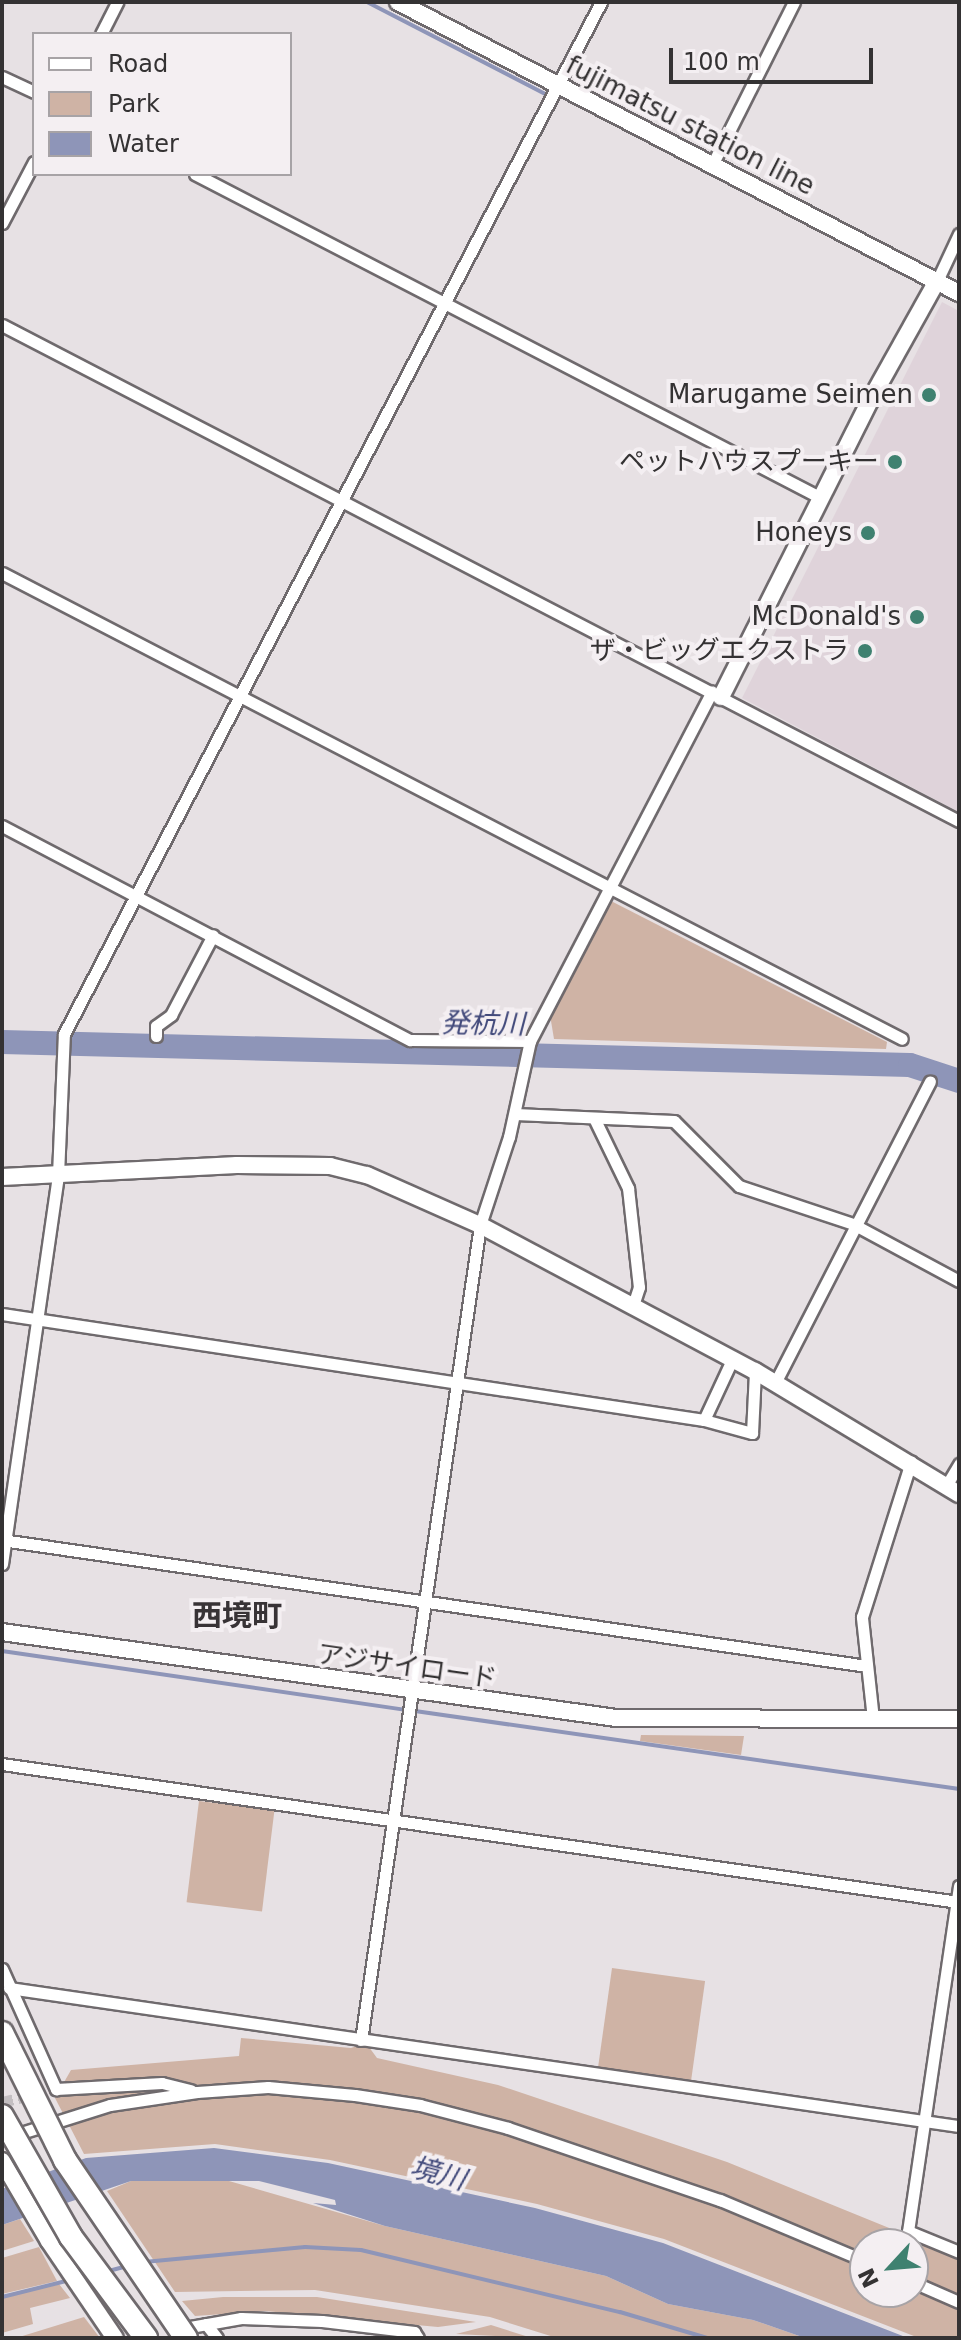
<!DOCTYPE html>
<meta charset="utf-8">
<style>
body{margin:0}
#map{position:relative;width:961px;height:2340px;overflow:hidden;background:#e7e1e4;font-family:"DejaVu Sans","Noto Sans JP",sans-serif}
div>[style]{position:absolute}
.built>*{inset:0;background:#dfd3da}
.green>*{inset:0;background:#cfb3a5;transform-origin:0 0}
.water>*{inset:0;background:#8e95b8}
.stream>*{height:4px;margin:-2px;padding:0 2px;transform-origin:2px;border-radius:2px;background:#8e95b8}
.river>*{height:24px;margin:-12px;padding:0 12px;transform-origin:12px;border-radius:12px;background:#8e95b8}
.street-tunnel>*{height:11px;margin-top:-5.5px;transform-origin:0;background:repeating-linear-gradient(90deg,#c3bec1 0 11px,transparent 0 16.5px)}
.roads{filter:drop-shadow(2px 0 #6f6a6d) drop-shadow(-2px 0 #6f6a6d) drop-shadow(0 2px #6f6a6d) drop-shadow(0 -2px #6f6a6d)}
.street>*{height:11px;margin:-5.5px;padding:0 5.5px;transform-origin:5.5px;border-radius:5.5px;background:#fff}
.secondary>*{height:16px;margin:-8px;padding:0 8px;transform-origin:8px;border-radius:8px;background:#fff}
.bridges{filter:drop-shadow(2px 0 #6f6a6d) drop-shadow(-2px 0 #6f6a6d) drop-shadow(0 2px #6f6a6d) drop-shadow(0 -2px #6f6a6d)}
.highway-bridge>*{height:22px;margin:-11px;padding:0 11px;transform-origin:11px;border-radius:11px;background:#fff}
.dots>*{width:22px;height:22px;translate:-50% -50%;box-sizing:border-box;border:4px solid #f4eff2;border-radius:50%}
span{translate:-50% -50%;white-space:nowrap;text-align:center;line-height:1.15;-webkit-text-stroke:8px #f4eff2;paint-order:stroke}
.street-label{font-size:26px;color:#343233}
.poi-label{font-size:26px;color:#343233}
.right{translate:-100% -50%;text-align:right}
.water-label{font-size:28px;color:#424a7b;font-style:italic}
.quarter-label{font-size:30px;color:#383336;font-weight:700}
.frame{position:absolute;inset:0;border:4px solid #343233;pointer-events:none}
.legend{position:absolute;left:32px;top:32px;width:260px;height:144px;box-sizing:border-box;background:#f4eff2;border:2px solid #a7a3a6;margin:0;padding:10px 14px;list-style:none;font-size:24px;color:#343233}
.legend li{display:flex;align-items:center;gap:16px;height:40px}
.legend b{width:40px;border:2px solid #a7a3a6}
.north{position:absolute;left:849px;top:2228px;width:80px;height:80px;box-sizing:border-box;background:#f4eff2;border:2px solid #a7a3a6;border-radius:50%;rotate:244deg;font-size:22px;font-weight:700;line-height:32px;text-align:center;color:#343233}
.north::after{content:'';display:block;margin:auto;width:28px;height:36px;background:#3f8170;clip-path:polygon(50% 0,100% 100%,50% 72%,0 100%)}
.scale{position:absolute;left:669px;top:48px;width:204px;height:36px;box-sizing:border-box;border:4px solid #343233;border-top:0;padding-left:10px;font-size:24px;line-height:28px;white-space:nowrap;color:#343233;-webkit-text-stroke:6px #f4eff2;paint-order:stroke}
</style>
<div id="map">
<div class="built">
<div style="clip-path:polygon(942px 302px,959px 311px,959px 812px,742px 698px)"></div>
</div>
<div class="green">
<div style="clip-path:polygon(611px 901px,887px 1042px,886px 1049px,554px 1039px,550px 1015px)"></div>
<div style="clip-path:polygon(641px 1735px,744px 1736px,741px 1755px,640px 1741px)"></div>
<div style="left:199px;top:1801px;width:76px;height:102px;rotate:7deg"></div>
<div style="left:612px;top:1968px;width:94px;height:100px;rotate:8deg"></div>
<div style="clip-path:polygon(evenodd,241px 2038px,351px 2048px,366px 2043px,377px 2058px,498px 2085px,727px 2162px,899px 2232px,959px 2258px,959px 2338px,919px 2338px,664px 2239px,537px 2204px,330px 2160px,215px 2144px,84px 2154px,55px 2098px,71px 2070px,239px 2056px,241px 2038px,865px 2244px,913px 2244px,913px 2292px,865px 2292px,865px 2244px)"></div>
<div style="clip-path:polygon(222px 2179px,385px 2226px,606px 2276px,668px 2304px,753px 2320px,805px 2338px,557px 2338px,490px 2317px,315px 2290px,175px 2292px,107px 2191px,131px 2181px)"></div>
<div style="clip-path:polygon(20px 2219px,34px 2241px,2px 2251px,2px 2225px)"></div>
<div style="clip-path:polygon(39px 2247px,57px 2281px,2px 2294px,2px 2258px)"></div>
<div style="clip-path:polygon(59px 2284px,70px 2298px,30px 2308px,33px 2324px,2px 2333px,2px 2298px)"></div>
<div style="clip-path:polygon(223px 2297px,317px 2297px,476px 2322px,438px 2327px,265px 2311px,195px 2316px,182px 2301px)"></div>
<div style="clip-path:polygon(84px 2317px,100px 2338px,16px 2338px)"></div>
<div style="clip-path:polygon(491px 2325px,532px 2338px,456px 2334px)"></div>
</div>
<div class="water">
<div style="clip-path:polygon(214px 2148px,328px 2163px,535px 2208px,663px 2243px,908px 2338px,805px 2338px,753px 2320px,668px 2304px,606px 2276px,385px 2226px,313px 2203px,336px 2205px,335px 2200px,259px 2181px,131px 2181px,2px 2225px,2px 2189px,86px 2158px)"></div>
</div>
<div class="stream">
<div style="left:367px;top:2px;width:200px;rotate:27.3deg"></div>
<div style="left:2px;top:1651px;width:406px;rotate:8.3deg"></div>
<div style="left:415px;top:1711px;width:550px;rotate:8.16deg"></div>
<div style="left:144px;top:2262px;width:162px;rotate:-5.3deg"></div>
<div style="left:305px;top:2247px;width:56px;rotate:3.1deg"></div>
<div style="left:361px;top:2250px;width:266px;rotate:13.5deg"></div>
<div style="left:620px;top:2312px;width:91px;rotate:16.6deg"></div>
<div style="left:105px;top:2272px;width:24px;rotate:-15deg"></div>
<div style="left:2px;top:2297px;width:70px;rotate:-14deg"></div>
</div>
<div class="river">
<div style="left:2px;top:1042px;width:908px;rotate:1.45deg"></div>
<div style="left:910px;top:1065px;width:52px;rotate:18.1deg"></div>
</div>
<div class="street-tunnel">
<div style="left:2px;top:2102px;width:56px;rotate:-13.5deg"></div>
</div>
<div class="roads">
<div class="street">
<div style="left:101px;top:34px;width:36px;rotate:-63deg"></div>
<div style="left:2px;top:77px;width:35px;rotate:25deg"></div>
<div style="left:712px;top:165px;width:182px;rotate:-63.3deg"></div>
<div style="left:195px;top:174px;width:705px;rotate:27.36deg"></div>
<div style="left:2px;top:223px;width:69px;rotate:-62.3deg"></div>
<div style="left:937px;top:281px;width:52px;rotate:-64.9deg"></div>
<div style="left:2px;top:325px;width:1078px;rotate:27.4deg"></div>
<div style="left:2px;top:573px;width:1013px;rotate:27.37deg"></div>
<div style="left:2px;top:826px;width:461px;rotate:27.7deg"></div>
<div style="left:410px;top:1040px;width:120px;rotate:0.5deg"></div>
<div style="left:156px;top:1036px;width:10px;rotate:-90deg"></div>
<div style="left:156px;top:1026px;width:19px;rotate:-36deg"></div>
<div style="left:171px;top:1015px;width:90px;rotate:-62.3deg"></div>
<div style="left:515px;top:1114px;width:159px;rotate:2.5deg"></div>
<div style="left:674px;top:1121px;width:92px;rotate:45deg"></div>
<div style="left:739px;top:1186px;width:120px;rotate:18.4deg"></div>
<div style="left:853px;top:1224px;width:120px;rotate:28.3deg"></div>
<div style="left:595px;top:1120px;width:76px;rotate:64.1deg"></div>
<div style="left:628px;top:1188px;width:100px;rotate:83.7deg"></div>
<div style="left:639px;top:1287px;width:20px;rotate:108deg"></div>
<div style="left:2px;top:1314px;width:710px;rotate:8.59deg"></div>
<div style="left:704px;top:1420px;width:66px;rotate:-65deg"></div>
<div style="left:775px;top:1383px;width:339px;rotate:-62.8deg"></div>
<div style="left:704px;top:1420px;width:50px;rotate:15.2deg"></div>
<div style="left:752px;top:1433px;width:62px;rotate:-87.2deg"></div>
<div style="left:946px;top:1486px;width:26px;rotate:-59deg"></div>
<div style="left:2px;top:1540px;width:874px;rotate:8.29deg"></div>
<div style="left:2px;top:1564px;width:393px;rotate:-81.8deg"></div>
<div style="left:58px;top:1175px;width:141px;rotate:-87.6deg"></div>
<div style="left:64px;top:1034px;width:1163px;rotate:-62.51deg"></div>
<div style="left:873px;top:1719px;width:103px;rotate:-96.2deg"></div>
<div style="left:862px;top:1617px;width:163px;rotate:-72.5deg"></div>
<div style="left:2px;top:1764px;width:967px;rotate:8.21deg"></div>
<div style="left:959px;top:1886px;width:349px;rotate:98.4deg"></div>
<div style="left:908px;top:2231px;width:55px;rotate:22.4deg"></div>
<div style="left:2px;top:1969px;width:132px;rotate:65.8deg"></div>
<div style="left:56px;top:2089px;width:106px;rotate:-3.2deg"></div>
<div style="left:162px;top:2083px;width:30px;rotate:14deg"></div>
<div style="left:9px;top:1988px;width:960px;rotate:8.27deg"></div>
<div style="left:361px;top:2040px;width:824px;rotate:-81.69deg"></div>
<div style="left:480px;top:1225px;width:93px;rotate:-71.8deg"></div>
<div style="left:509px;top:1137px;width:98px;rotate:-77.7deg"></div>
<div style="left:530px;top:1041px;width:394px;rotate:-62.5deg"></div>
<div style="left:2px;top:2139px;width:113px;rotate:-17.5deg"></div>
<div style="left:110px;top:2105px;width:88px;rotate:-8.5deg"></div>
<div style="left:197px;top:2092px;width:71px;rotate:-4deg"></div>
<div style="left:268px;top:2087px;width:87px;rotate:5.3deg"></div>
<div style="left:355px;top:2095px;width:66px;rotate:8.7deg"></div>
<div style="left:420px;top:2105px;width:91px;rotate:14.6deg"></div>
<div style="left:508px;top:2128px;width:224px;rotate:18.8deg"></div>
<div style="left:720px;top:2200px;width:157px;rotate:22.8deg"></div>
<div style="left:913px;top:2282px;width:50px;rotate:23.5deg"></div>
<div style="left:206px;top:2324px;width:18px;rotate:52deg"></div>
<div style="left:190px;top:2327px;width:52px;rotate:-10deg"></div>
<div style="left:241px;top:2318px;width:81px;rotate:2.1deg"></div>
<div style="left:322px;top:2321px;width:93px;rotate:6.8deg"></div>
<div style="left:414px;top:2332px;width:7px;rotate:56deg"></div>
</div>
<div class="secondary">
<div style="left:398px;top:2px;width:632px;rotate:27.42deg"></div>
<div style="left:721px;top:697px;width:334px;rotate:-63.3deg"></div>
<div style="left:871px;top:399px;width:135px;rotate:-60.8deg"></div>
<div style="left:2px;top:1177px;width:235px;rotate:-2.9deg"></div>
<div style="left:237px;top:1165px;width:93px;rotate:0.6deg"></div>
<div style="left:330px;top:1166px;width:38px;rotate:14deg"></div>
<div style="left:367px;top:1175px;width:124px;rotate:23.9deg"></div>
<div style="left:480px;top:1225px;width:311px;rotate:28deg"></div>
<div style="left:755px;top:1371px;width:238px;rotate:31.1deg"></div>
<div style="left:2px;top:1632px;width:620px;rotate:7.97deg"></div>
<div style="left:616px;top:1718px;width:343px;rotate:0.2deg"></div>
<div style="left:2px;top:2161px;width:93px;rotate:59.6deg"></div>
<div style="left:49px;top:2241px;width:117px;rotate:55.8deg"></div>
</div>
</div>
<div class="bridges">
<div class="highway-bridge">
<div style="left:2px;top:2033px;width:142px;rotate:63.6deg"></div>
<div style="left:65px;top:2160px;width:215px;rotate:55.8deg"></div>
<div style="left:2px;top:2116px;width:139px;rotate:60.3deg"></div>
<div style="left:71px;top:2237px;width:126px;rotate:53.4deg"></div>
</div>
</div>
<div class="dots">
<div style="left:929px;top:395px;background:#3f8170"></div>
<div style="left:895px;top:462px;background:#3f8170"></div>
<div style="left:868px;top:533px;background:#3f8170"></div>
<div style="left:917px;top:617px;background:#3f8170"></div>
<div style="left:865px;top:651px;background:#3f8170"></div>
</div>
<div class="street-label">
<span style="left:690px;top:126px;rotate:27deg">fujimatsu station line</span>
<span style="left:407px;top:1667px;rotate:8deg">アジサイロード</span>
</div>
<div class="poi-label">
<span class="right" style="left:913px;top:395px">Marugame Seimen</span>
<span class="right" style="left:879px;top:462px">ペットハウスプーキー</span>
<span class="right" style="left:852px;top:533px">Honeys</span>
<span class="right" style="left:901px;top:617px">McDonald's</span>
<span class="right" style="left:849px;top:651px">ザ・ビッグエクストラ</span>
</div>
<div class="water-label">
<span style="left:483px;top:1024px;rotate:1deg">発杭川</span>
<span style="left:438px;top:2174px;rotate:15deg">境川</span>
</div>
<div class="quarter-label">
<span style="left:237px;top:1616px">西境町</span>
</div>
<div class="frame"></div>
<ul class="legend">
<li><b style="height:10px;background:#fff"></b>Road</li>
<li><b style="height:22px;background:#cfb3a5"></b>Park</li>
<li><b style="height:22px;background:#8e95b8"></b>Water</li>
</ul>
<div class="north">N</div>
<div class="scale">100 m</div>
</div>
